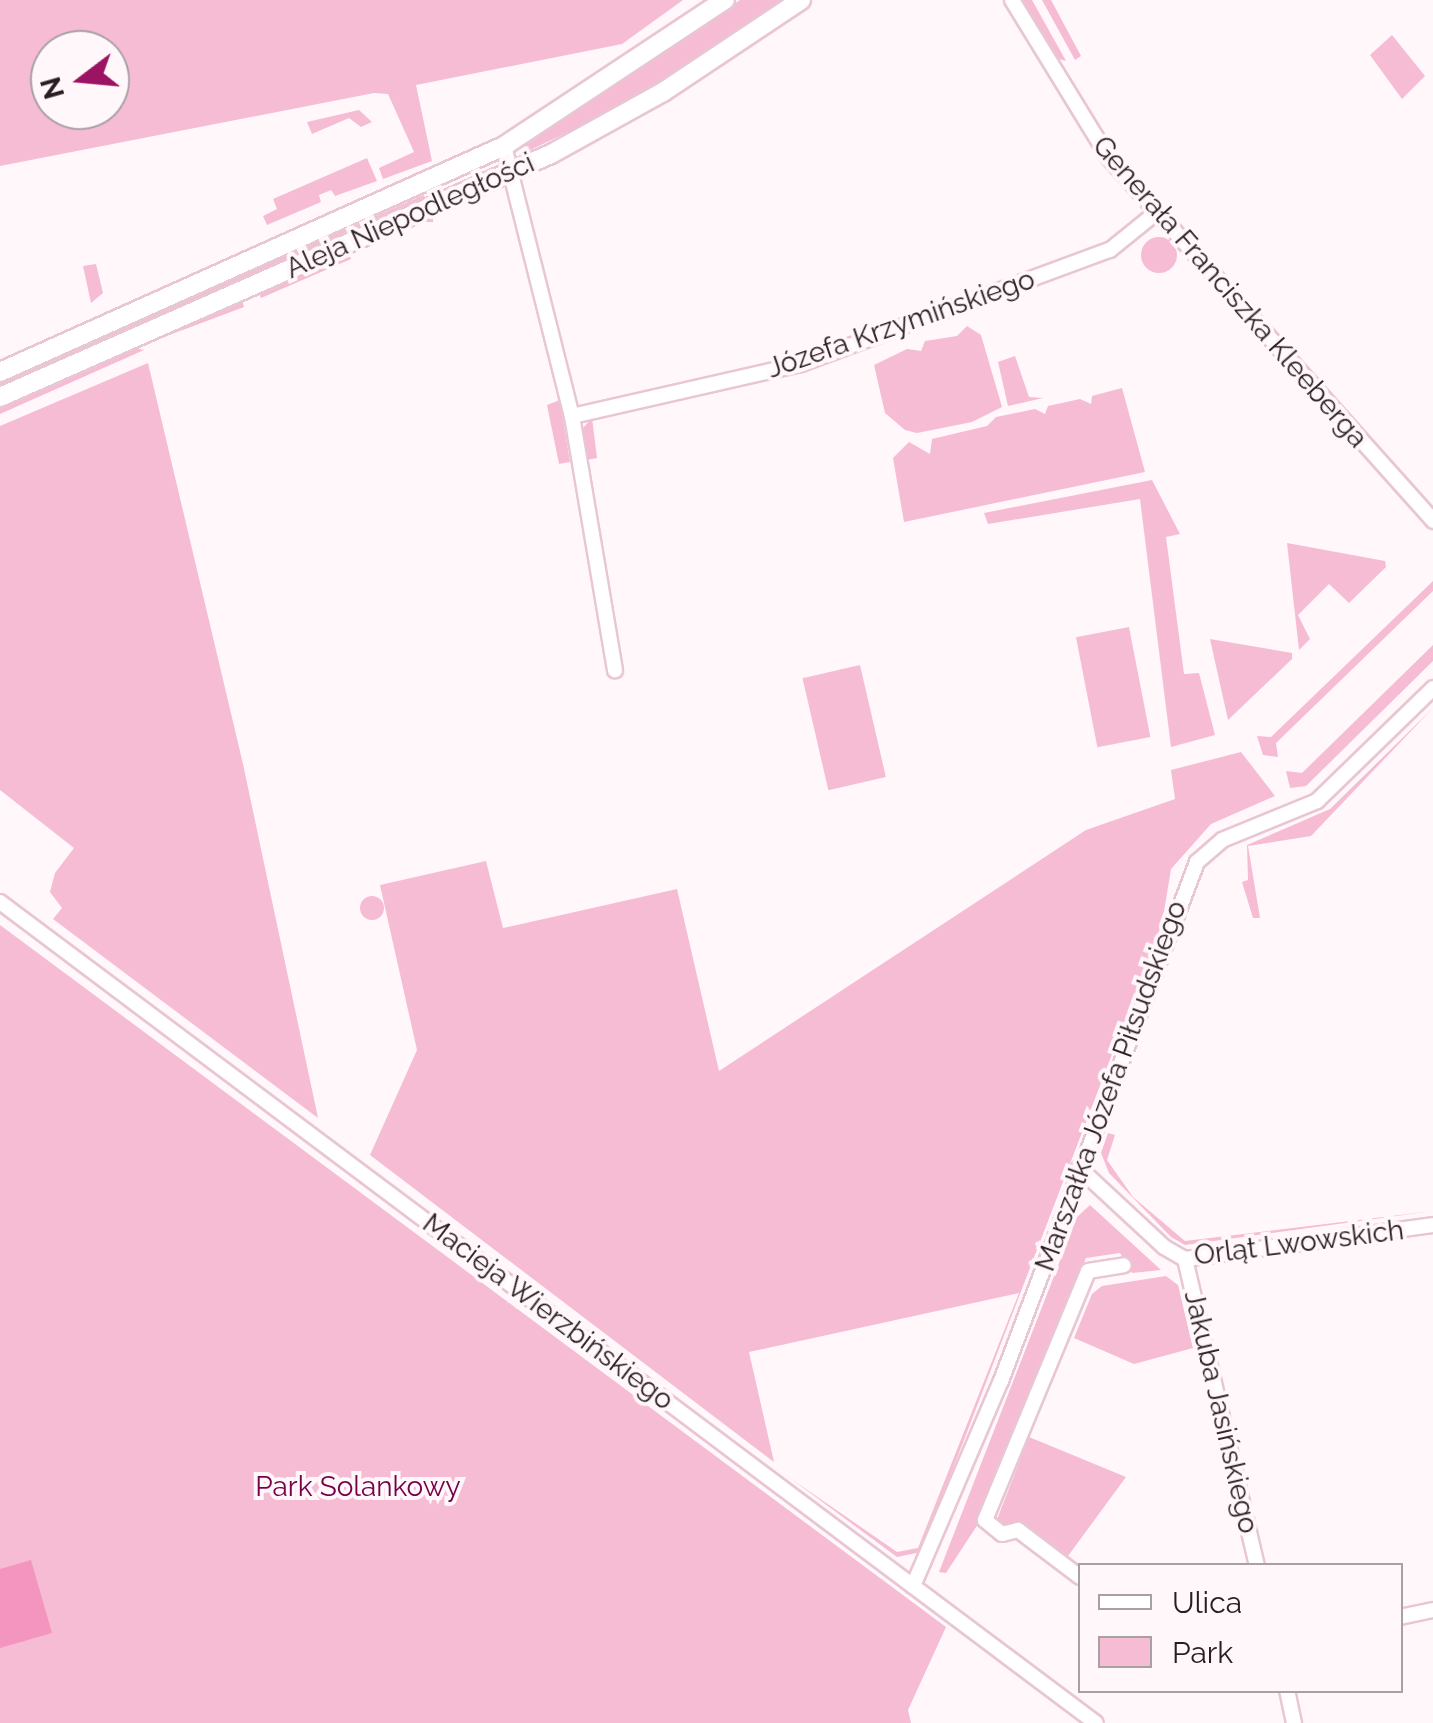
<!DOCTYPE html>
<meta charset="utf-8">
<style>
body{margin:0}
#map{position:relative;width:1433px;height:1723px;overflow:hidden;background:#fff7fa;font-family:Raleway,sans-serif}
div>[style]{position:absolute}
.green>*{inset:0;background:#f6bcd4;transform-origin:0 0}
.round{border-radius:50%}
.water>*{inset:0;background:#f495bf}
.roads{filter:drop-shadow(2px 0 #e8c6d4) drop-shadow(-2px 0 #e8c6d4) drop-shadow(0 2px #e8c6d4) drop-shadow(0 -2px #e8c6d4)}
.minor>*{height:14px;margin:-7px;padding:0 7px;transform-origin:7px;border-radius:7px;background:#fff}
.tertiary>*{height:18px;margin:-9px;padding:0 9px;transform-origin:9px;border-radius:9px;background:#fff}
span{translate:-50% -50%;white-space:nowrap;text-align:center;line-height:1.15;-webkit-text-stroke:8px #fff7fa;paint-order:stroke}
.street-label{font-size:28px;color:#291d22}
.park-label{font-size:28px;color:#760048}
.legend{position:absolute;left:1078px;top:1563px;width:325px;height:130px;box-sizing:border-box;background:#fff7fa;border:2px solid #a9a0a4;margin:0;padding:12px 18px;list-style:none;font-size:30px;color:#291d22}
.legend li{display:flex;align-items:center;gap:20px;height:50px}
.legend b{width:50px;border:2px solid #a9a0a4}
.north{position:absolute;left:30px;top:30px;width:100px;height:100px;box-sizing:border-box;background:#fff7fa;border:2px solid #a9a0a4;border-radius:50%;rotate:254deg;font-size:28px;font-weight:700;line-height:40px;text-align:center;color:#291d22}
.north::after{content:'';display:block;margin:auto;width:35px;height:45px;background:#9c1363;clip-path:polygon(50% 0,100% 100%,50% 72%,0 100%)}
</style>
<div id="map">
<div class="green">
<div style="clip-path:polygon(evenodd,0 0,683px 0,622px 44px,416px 85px,432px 161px,383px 179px,379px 168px,414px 152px,388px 94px,374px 93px,0 166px,0 0,50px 50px,110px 50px,110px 110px,50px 110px,50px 50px)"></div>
<div style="clip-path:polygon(740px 0,785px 0,626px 104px,524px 153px,526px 145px)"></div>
<div style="clip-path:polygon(1021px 0,1032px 0,1066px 61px,1055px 58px)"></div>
<div style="clip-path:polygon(1042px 0,1051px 0,1081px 56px,1075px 60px)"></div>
<div style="clip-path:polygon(1392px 35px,1425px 76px,1402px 99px,1370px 55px)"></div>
<div style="clip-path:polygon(359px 110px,372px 122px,361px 127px,349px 118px,312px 134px,307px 122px)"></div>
<div style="clip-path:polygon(367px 158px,377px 181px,335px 196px,331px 190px,319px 195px,321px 202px,267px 225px,263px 216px,277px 209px,273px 199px)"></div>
<div style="clip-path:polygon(424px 195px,426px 200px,0 387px,0 382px)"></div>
<div style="left:433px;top:216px;width:6px;height:81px;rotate:90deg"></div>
<div class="round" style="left:1141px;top:237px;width:36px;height:36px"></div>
<div style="clip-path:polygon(349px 253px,351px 259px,261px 298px,259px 293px)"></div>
<div style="clip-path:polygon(96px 264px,103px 293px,91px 303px,83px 266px)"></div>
<div style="clip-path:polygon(242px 300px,244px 307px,156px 340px,156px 338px)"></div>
<div style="clip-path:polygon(967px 326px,981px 335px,1002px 407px,972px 422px,917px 433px,905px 430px,885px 413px,874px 365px,907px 349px,921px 351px,925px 341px,957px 336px)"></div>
<div style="clip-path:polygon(134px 348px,144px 350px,0 414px,0 406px)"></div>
<div style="clip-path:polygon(1015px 356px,1029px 397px,1043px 398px,1008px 406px,998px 362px)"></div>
<div style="clip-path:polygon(148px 363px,243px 764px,318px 1118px,53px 919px,62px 908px,50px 892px,55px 873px,74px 848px,0 790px,0 426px)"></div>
<div style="clip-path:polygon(1122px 388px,1145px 472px,904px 522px,893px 458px,909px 442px,930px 454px,932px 439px,987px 426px,996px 417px,1035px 409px,1045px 414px,1048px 406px,1080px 399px,1091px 404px,1092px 396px)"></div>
<div style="clip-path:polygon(560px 400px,570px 462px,559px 464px,547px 405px)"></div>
<div style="clip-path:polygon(592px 418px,597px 458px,586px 460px,583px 428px)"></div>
<div style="clip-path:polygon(1152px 480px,1180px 534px,1166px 537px,1184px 674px,1199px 673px,1215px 735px,1171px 747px,1140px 499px,988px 524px,984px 513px)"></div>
<div style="clip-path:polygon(1287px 543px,1385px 561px,1386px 567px,1349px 603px,1329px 584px,1298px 615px,1310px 639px,1299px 650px)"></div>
<div style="clip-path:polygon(1433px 581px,1433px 591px,1276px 743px,1278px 757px,1263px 755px,1257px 736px,1271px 737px)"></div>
<div style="left:1129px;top:627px;width:112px;height:54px;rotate:79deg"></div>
<div style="clip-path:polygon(1210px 639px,1292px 653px,1292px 659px,1228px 720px)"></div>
<div style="clip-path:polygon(1433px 645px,1433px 661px,1306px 786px,1290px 788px,1286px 771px,1302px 773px)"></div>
<div style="left:860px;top:665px;width:115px;height:59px;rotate:77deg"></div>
<div style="clip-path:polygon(1433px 708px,1311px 836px,1248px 846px,1260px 918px,1253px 918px,1242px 882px,1248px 880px,1247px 845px,1330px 809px)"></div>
<div style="clip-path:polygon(1241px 752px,1275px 796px,1211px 824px,1171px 869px,1162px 924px,921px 1552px,897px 1557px,790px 1478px,897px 1552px,918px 1548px,1019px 1293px,749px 1352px,774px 1462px,370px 1155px,417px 1050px,380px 885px,486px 861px,503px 928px,677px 889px,719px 1071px,1086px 830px,1175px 799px,1171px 770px)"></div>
<div class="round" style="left:360px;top:896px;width:24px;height:24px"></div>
<div style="clip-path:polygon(0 925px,946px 1627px,908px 1710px,911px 1723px,0 1723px)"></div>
<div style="clip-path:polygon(1108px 1133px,1115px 1135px,1107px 1160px,1133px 1197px,1185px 1241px,1433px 1211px,1185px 1245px,1171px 1237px,1109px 1173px,1101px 1153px)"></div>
<div style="clip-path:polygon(1090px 1205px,1161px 1270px,1132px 1273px,1120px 1253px,1086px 1258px,982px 1518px,946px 1573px,939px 1572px,1077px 1217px)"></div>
<div style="clip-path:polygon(1166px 1276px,1178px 1285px,1193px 1348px,1134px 1364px,1074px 1338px,1092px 1294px,1102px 1286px)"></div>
<div style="clip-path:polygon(1029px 1437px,1126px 1477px,1068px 1556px,1019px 1521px,1012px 1528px,996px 1522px)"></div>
</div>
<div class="water">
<div style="clip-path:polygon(31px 1560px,52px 1633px,0 1648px,0 1569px)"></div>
</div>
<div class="roads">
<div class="minor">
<div style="left:1012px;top:0;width:185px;rotate:58.5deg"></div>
<div style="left:1109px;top:158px;width:487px;rotate:48.2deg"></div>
<div style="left:504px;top:146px;width:278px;rotate:75.9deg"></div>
<div style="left:572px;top:416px;width:258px;rotate:80.4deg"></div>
<div style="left:572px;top:416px;width:235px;rotate:-12.8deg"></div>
<div style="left:801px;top:364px;width:329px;rotate:-20.3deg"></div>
<div style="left:1110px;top:250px;width:60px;rotate:-39deg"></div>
<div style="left:0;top:902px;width:1369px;rotate:36.84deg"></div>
<div style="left:1079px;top:1168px;width:116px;rotate:42.9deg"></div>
<div style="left:1164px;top:1247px;width:24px;rotate:30deg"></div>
<div style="left:1185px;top:1259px;width:250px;rotate:-7.8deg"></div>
<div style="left:1185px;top:1259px;width:315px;rotate:76.8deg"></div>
<div style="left:1080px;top:1577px;width:78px;rotate:-142.8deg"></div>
<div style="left:1018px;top:1530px;width:16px;rotate:166deg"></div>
<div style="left:1002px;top:1534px;width:22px;rotate:-141deg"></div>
<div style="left:985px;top:1520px;width:269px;rotate:-67.5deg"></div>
<div style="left:1088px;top:1271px;width:36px;rotate:-9deg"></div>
<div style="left:913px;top:1586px;width:223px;rotate:-66.8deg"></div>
<div style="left:1001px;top:1381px;width:555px;rotate:-69.31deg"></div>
<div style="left:1197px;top:862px;width:33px;rotate:-41deg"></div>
<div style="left:1222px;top:840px;width:103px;rotate:-22.3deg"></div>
<div style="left:1317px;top:801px;width:162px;rotate:-44.2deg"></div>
<div style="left:1400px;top:1617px;width:34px;rotate:-12deg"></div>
<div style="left:1287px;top:1690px;width:34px;rotate:78deg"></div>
</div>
<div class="tertiary">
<div style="left:0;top:372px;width:552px;rotate:-24.15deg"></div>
<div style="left:504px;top:146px;width:265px;rotate:-33.5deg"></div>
<div style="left:0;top:397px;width:602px;rotate:-23.8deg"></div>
<div style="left:551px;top:154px;width:128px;rotate:-29deg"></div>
<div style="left:663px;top:92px;width:166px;rotate:-33.7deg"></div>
</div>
</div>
<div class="street-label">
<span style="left:410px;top:216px;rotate:-24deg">Aleja Niepodległości</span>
<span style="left:1230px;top:292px;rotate:49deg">Generała Franciszka Kleeberga</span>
<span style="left:901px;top:324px;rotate:-19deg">Józefa Krzymińskiego</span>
<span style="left:1111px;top:1086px;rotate:-70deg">Marszałka Józefa Piłsudskiego</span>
<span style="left:1299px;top:1243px;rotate:-7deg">Orląt Lwowskich</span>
<span style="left:548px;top:1312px;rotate:37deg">Macieja Wierzbińskiego</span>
<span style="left:1221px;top:1412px;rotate:77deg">Jakuba Jasińskiego</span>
</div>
<div class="park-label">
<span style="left:358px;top:1487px">Park Solankowy</span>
</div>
<ul class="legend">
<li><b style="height:12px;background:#fff"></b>Ulica</li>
<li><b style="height:28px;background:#f6bcd4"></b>Park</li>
</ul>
<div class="north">N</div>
</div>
